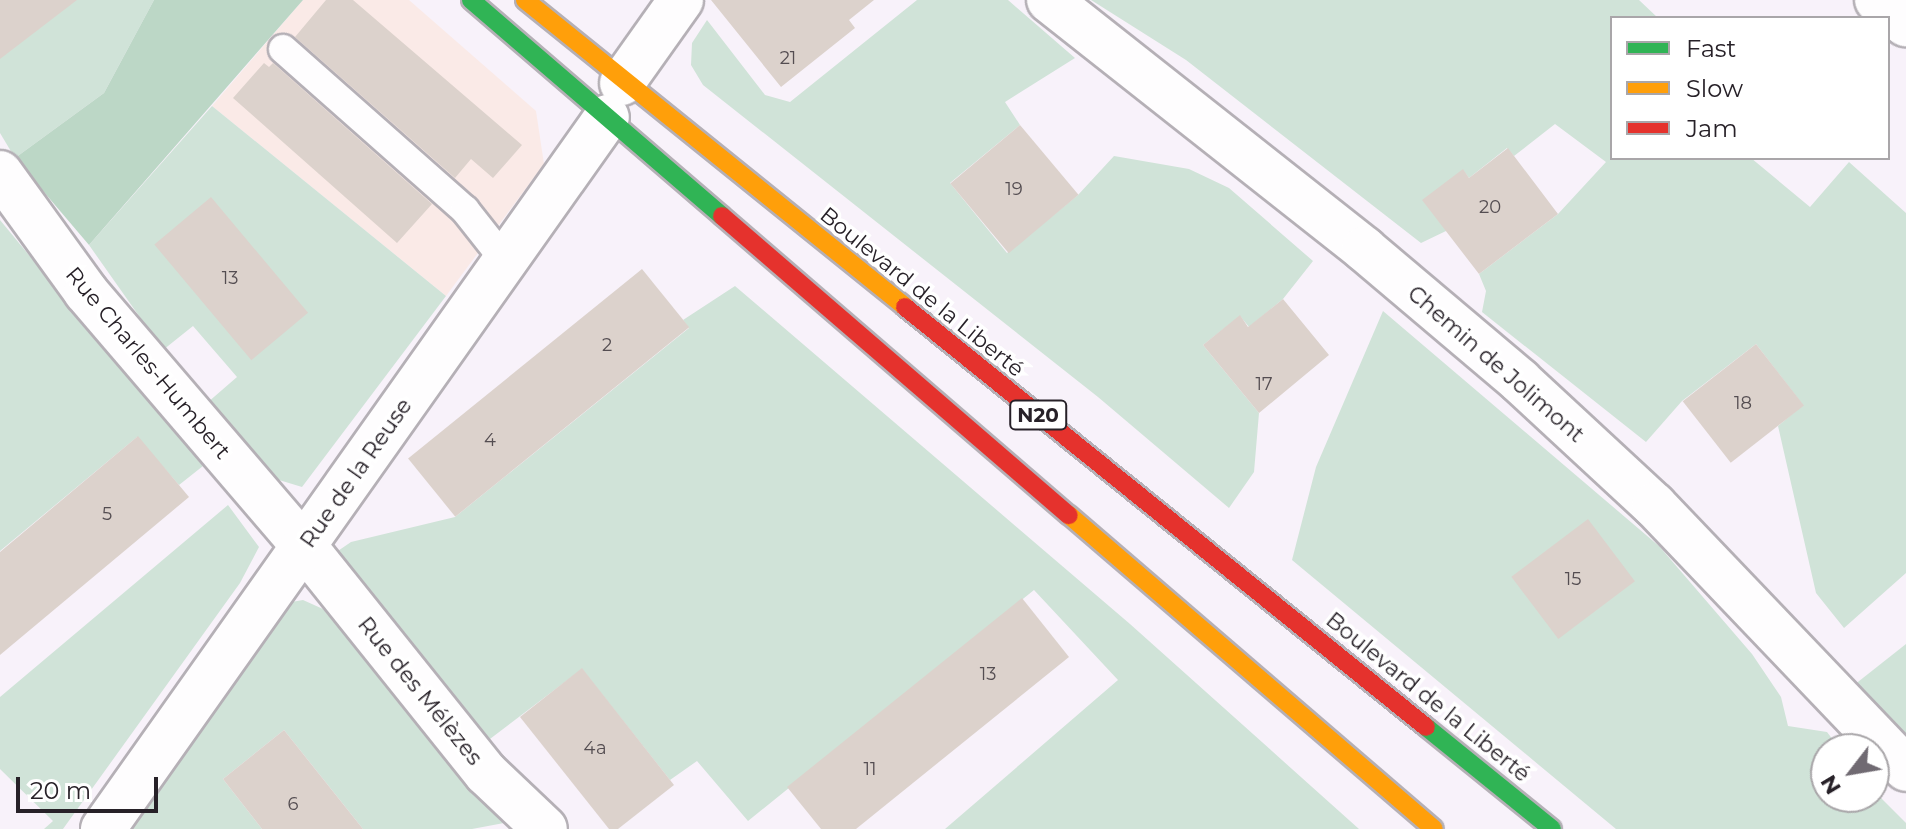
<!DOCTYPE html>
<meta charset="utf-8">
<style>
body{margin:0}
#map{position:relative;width:1906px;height:829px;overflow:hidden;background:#f8f2fa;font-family:Montserrat,sans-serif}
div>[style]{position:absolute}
.industrial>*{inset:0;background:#faeae7}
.green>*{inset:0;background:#d0e3d8}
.forest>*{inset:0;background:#bcd7c6}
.building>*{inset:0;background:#dcd2cc;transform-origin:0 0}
.roads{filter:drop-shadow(2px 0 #b5b0b6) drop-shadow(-2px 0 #b5b0b6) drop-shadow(0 2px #b5b0b6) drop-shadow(0 -2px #b5b0b6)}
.lane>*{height:28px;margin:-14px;padding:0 14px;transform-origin:14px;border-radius:14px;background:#fefdfe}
.street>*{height:44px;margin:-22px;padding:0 22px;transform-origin:22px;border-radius:22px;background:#fefdfe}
.fast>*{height:18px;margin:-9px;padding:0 9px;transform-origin:9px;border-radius:9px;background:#30b455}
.slow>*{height:18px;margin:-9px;padding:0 9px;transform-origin:9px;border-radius:9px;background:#ff9f0a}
.jam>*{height:18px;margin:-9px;padding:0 9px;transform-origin:9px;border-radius:9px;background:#e5322d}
span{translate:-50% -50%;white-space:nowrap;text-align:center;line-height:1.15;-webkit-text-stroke:7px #fff;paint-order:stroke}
.number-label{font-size:18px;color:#544d51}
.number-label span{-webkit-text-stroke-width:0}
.shield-label span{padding:2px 6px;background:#fff;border:2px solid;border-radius:6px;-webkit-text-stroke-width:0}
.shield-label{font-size:20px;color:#272128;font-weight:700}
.street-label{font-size:22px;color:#272128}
.legend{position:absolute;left:1610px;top:16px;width:280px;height:144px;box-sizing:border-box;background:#fff;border:2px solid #a9a6a9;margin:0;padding:10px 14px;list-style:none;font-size:24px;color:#272128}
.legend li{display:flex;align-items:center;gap:16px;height:40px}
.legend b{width:40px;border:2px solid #a9a6a9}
.north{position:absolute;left:1810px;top:733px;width:80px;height:80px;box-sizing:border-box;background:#fff;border:2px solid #a9a6a9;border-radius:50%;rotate:239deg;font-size:22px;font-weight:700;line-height:32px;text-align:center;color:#272128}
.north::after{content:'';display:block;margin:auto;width:28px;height:36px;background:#706a72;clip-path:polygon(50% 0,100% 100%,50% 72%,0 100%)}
.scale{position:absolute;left:16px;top:777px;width:142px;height:36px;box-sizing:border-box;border:4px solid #272128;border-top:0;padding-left:10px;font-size:24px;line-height:28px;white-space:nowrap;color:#272128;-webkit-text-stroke:6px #fff;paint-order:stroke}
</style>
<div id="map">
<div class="industrial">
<div style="clip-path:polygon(303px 0,409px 0,536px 111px,544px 164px,446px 296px,212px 106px)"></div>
</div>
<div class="green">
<div style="clip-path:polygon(0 0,154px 0,104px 93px,15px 158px,0 133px)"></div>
<div style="clip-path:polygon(917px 0,1008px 0,1075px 58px,1005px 102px,1020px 125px,950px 183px,1007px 253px,1078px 195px,1114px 156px,1189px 169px,1229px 188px,1313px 261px,1283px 299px,1249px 327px,1240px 316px,1203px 345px,1259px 413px,1254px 472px,1229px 508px,1098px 397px,703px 85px,691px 65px,692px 43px,707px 20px,765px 95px,790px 102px)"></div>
<div style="clip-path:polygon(1091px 0,1639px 0,1658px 18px,1612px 18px,1612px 158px,1751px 158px,1810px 207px,1849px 162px,1906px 213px,1906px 573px,1844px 628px,1816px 593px,1778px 426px,1803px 405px,1756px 344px,1682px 401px,1646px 442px,1482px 312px,1486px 291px,1479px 274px,1558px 214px,1606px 162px,1555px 124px,1514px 156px,1507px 148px,1469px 178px,1463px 170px,1446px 231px,1421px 243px,1186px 60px)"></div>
<div style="clip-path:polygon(212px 106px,446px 296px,302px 487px,266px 476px,207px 403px,237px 377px,193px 326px,163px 350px,89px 245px)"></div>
<div style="clip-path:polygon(0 220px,203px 466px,179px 485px,137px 437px,0 551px)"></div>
<div style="clip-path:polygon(735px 286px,1130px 624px,1359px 829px,945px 829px,1118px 680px,1034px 590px,748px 821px,697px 761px,670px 780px,582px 669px,486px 742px,332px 555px,351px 542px,455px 517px,689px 328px,683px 320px)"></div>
<div style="clip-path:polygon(1383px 311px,1659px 546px,1752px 654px,1781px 697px,1788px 726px,1827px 732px,1840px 749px,1826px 749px,1826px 797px,1874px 797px,1874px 791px,1906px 823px,1906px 829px,1616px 829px,1292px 560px,1316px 467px)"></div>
<div style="clip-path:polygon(228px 505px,259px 547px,240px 583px,63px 829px,44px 829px,53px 821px,0 769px,0 697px)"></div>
<div style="clip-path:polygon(303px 600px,323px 609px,504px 823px,472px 829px,363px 829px,284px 730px,223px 779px,262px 829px,130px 829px,286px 603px)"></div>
<div style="clip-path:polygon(1906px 644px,1906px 747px,1849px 689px)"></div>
</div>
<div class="forest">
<div style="clip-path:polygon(154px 0,303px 0,89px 245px,15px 158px,104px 93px)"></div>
</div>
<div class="building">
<div style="clip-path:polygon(0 0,77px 0,0 59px)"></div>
<div style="clip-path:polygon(326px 0,353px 0,522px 145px,493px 178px,471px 159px,455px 178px,295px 37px)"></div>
<div style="clip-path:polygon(711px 0,874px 0,849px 20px,855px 28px,781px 87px)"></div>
<div style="clip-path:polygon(264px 63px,269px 67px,273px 63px,432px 204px,397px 243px,233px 98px)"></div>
<div style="left:1020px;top:125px;width:91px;height:91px;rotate:50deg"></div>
<div style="clip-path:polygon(1508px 148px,1558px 214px,1479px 274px,1422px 200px,1463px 169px,1469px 178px)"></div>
<div style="left:211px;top:197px;width:151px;height:74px;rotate:50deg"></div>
<div style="left:642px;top:269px;width:75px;height:301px;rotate:51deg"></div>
<div style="clip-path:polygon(1283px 299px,1329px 355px,1259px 413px,1203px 345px,1240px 315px,1248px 327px)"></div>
<div style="left:1756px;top:344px;width:78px;height:93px;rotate:52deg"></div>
<div style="clip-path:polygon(138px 436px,189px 497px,0 655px,0 552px)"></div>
<div style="left:1588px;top:519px;width:78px;height:96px;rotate:53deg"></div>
<div style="clip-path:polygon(1022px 598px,1069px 657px,856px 829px,821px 829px,787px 787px)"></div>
<div style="clip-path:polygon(582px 668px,674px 785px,618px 829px,609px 829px,520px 717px)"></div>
<div style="clip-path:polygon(284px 730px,363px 829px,262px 829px,223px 779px)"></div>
</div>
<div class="roads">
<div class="lane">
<div style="left:283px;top:49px;width:243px;rotate:41.5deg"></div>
<div style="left:465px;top:210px;width:66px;rotate:51.7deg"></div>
</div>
<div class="street">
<div style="left:1049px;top:0;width:402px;rotate:38.3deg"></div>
<div style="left:1364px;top:249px;width:204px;rotate:40.2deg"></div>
<div style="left:1520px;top:381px;width:183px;rotate:42.8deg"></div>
<div style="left:1654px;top:505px;width:365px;rotate:46.3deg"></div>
<div style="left:1877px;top:0;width:38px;rotate:40deg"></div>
<div style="left:622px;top:83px;width:102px;rotate:-54.6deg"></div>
<div style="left:0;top:173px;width:147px;rotate:54.1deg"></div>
<div style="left:86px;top:292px;width:335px;rotate:49.4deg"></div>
<div style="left:304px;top:546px;width:291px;rotate:51.3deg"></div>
<div style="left:486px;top:773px;width:81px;rotate:43.5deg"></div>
<div style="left:103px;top:829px;width:872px;rotate:-54.71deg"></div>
</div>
<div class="fast">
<div style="left:471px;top:0;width:331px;rotate:40.7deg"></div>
<div style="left:1426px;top:727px;width:162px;rotate:39deg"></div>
</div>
<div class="slow">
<div style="left:525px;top:0;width:489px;rotate:38.9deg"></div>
<div style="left:1069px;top:515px;width:481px;rotate:40.7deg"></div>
</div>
<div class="jam">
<div style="left:722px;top:216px;width:458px;rotate:40.8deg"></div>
<div style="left:905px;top:307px;width:669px;rotate:38.87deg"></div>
</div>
</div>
<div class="number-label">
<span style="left:788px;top:58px">21</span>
<span style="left:1014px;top:189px">19</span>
<span style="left:1490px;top:207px">20</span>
<span style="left:230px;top:278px">13</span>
<span style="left:607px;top:345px">2</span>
<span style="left:1264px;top:384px">17</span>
<span style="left:1743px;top:403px">18</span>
<span style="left:490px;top:440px">4</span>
<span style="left:107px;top:514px">5</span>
<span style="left:1573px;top:579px">15</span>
<span style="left:988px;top:674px">13</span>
<span style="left:595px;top:748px">4a</span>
<span style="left:870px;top:769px">11</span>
<span style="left:293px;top:804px">6</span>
</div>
<div class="shield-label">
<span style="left:1038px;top:415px">N20</span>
</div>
<div class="street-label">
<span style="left:922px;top:292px;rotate:39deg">Boulevard de la Liberté</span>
<span style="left:148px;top:363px;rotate:50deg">Rue Charles-Humbert</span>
<span style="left:1496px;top:364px;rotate:41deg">Chemin de Jolimont</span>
<span style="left:356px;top:473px;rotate:-55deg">Rue de la Reuse</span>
<span style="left:420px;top:691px;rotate:51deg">Rue des Mélèzes</span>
<span style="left:1428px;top:697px;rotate:39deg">Boulevard de la Liberté</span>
</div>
<ul class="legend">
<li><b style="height:10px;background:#30b455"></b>Fast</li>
<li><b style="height:10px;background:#ff9f0a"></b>Slow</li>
<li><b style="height:10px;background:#e5322d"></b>Jam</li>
</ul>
<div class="north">N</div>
<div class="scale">20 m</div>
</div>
